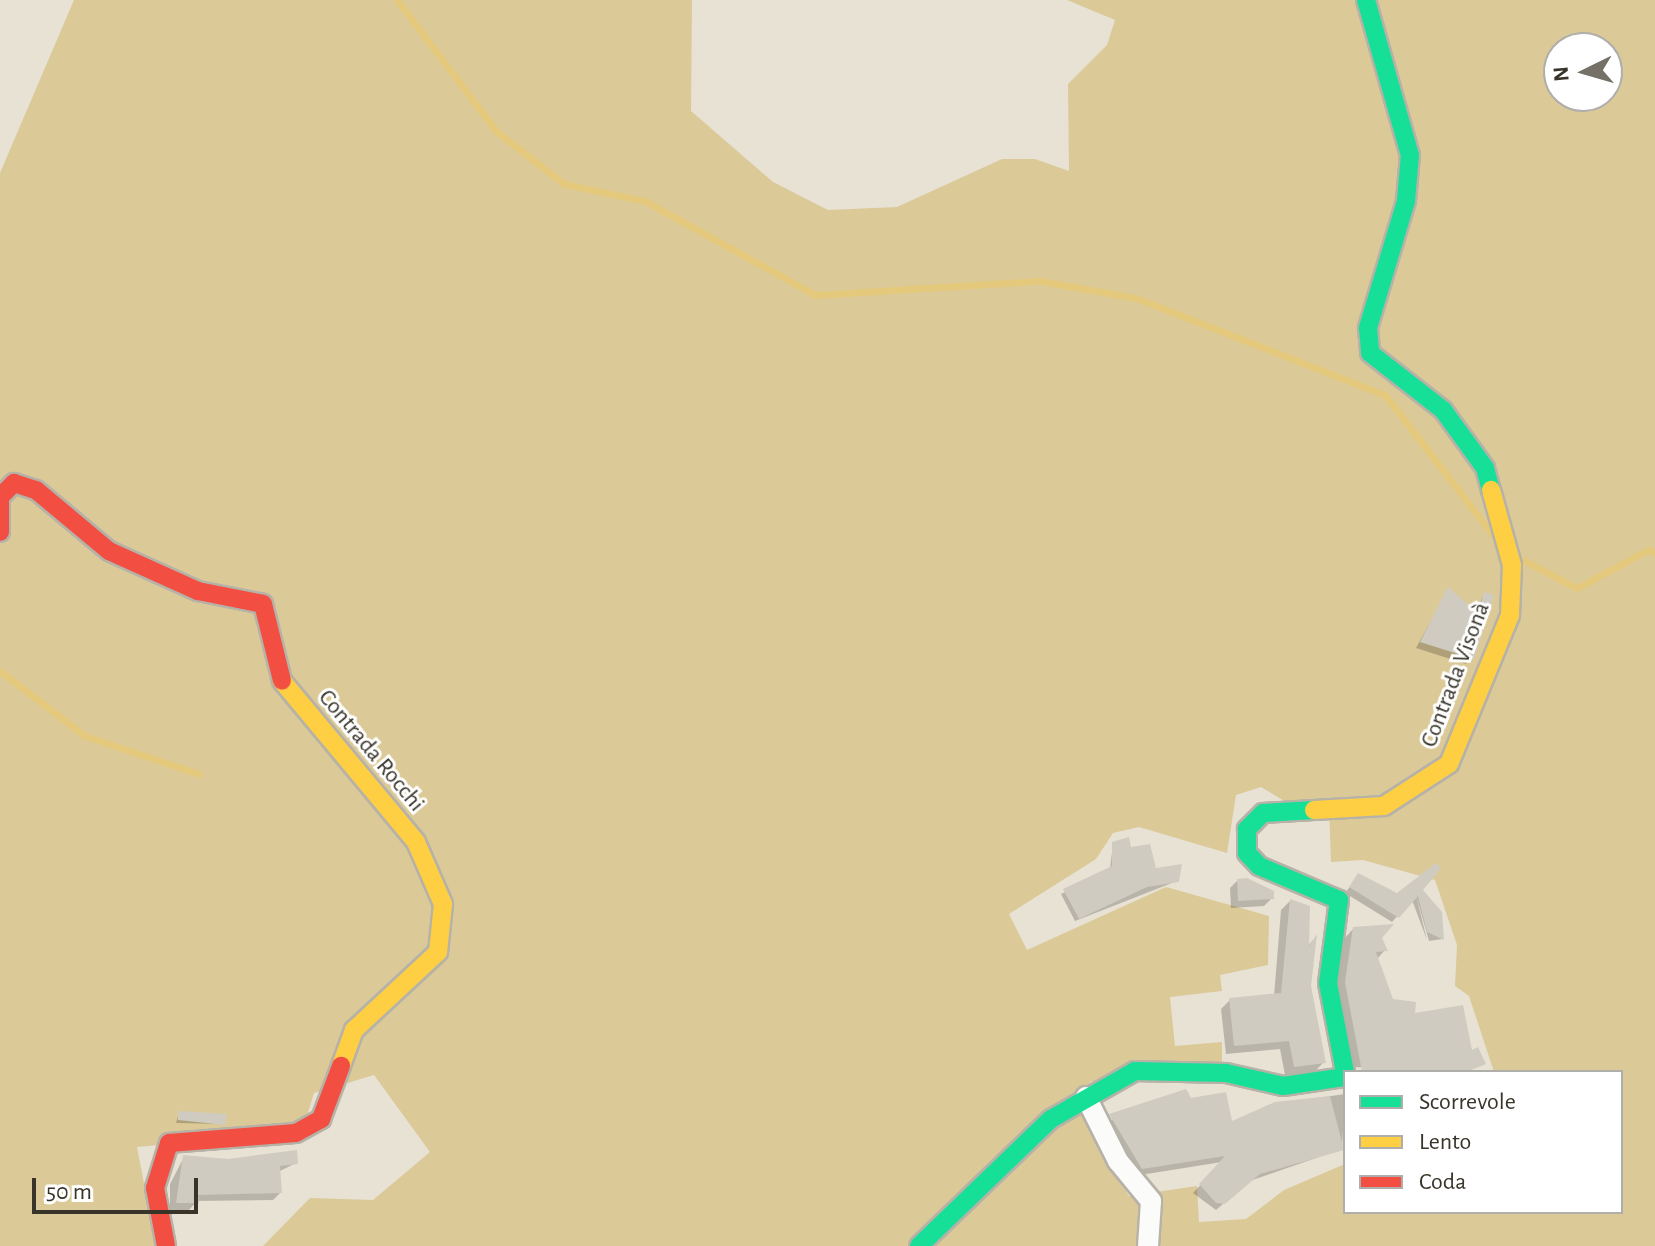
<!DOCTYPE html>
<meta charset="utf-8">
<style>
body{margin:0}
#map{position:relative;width:1655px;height:1246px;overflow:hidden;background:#e7e2d4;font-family:"Alegreya Sans",sans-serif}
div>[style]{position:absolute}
.green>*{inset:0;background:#dbc998}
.shadow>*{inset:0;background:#0003}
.stream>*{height:7px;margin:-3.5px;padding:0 3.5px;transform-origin:3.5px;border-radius:3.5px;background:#e4c97d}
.building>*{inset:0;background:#cfcbc0}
.roads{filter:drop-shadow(2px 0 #b6b2a7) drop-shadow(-2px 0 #b6b2a7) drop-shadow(0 2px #b6b2a7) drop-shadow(0 -2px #b6b2a7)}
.street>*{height:20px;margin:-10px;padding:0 10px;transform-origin:10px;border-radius:10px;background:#fbfbf9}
.fast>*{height:18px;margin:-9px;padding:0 9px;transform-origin:9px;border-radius:9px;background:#16e098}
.slow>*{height:18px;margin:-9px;padding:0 9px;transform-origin:9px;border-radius:9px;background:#ffcf43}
.jam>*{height:18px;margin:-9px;padding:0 9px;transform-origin:9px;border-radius:9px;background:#f24e42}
span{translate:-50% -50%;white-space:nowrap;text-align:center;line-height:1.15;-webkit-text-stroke:6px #fff;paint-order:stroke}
.street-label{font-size:24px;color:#38342a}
.legend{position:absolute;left:1343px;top:1070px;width:280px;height:144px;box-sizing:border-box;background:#fff;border:2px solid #afaeaa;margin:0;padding:10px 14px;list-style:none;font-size:24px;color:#38342a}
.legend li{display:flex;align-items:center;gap:16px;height:40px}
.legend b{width:40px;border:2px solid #afaeaa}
.north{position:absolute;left:1543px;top:32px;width:80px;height:80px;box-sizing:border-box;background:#fff;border:2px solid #afaeaa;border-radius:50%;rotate:265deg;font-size:22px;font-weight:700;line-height:32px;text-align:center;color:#38342a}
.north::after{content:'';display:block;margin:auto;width:28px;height:36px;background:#757166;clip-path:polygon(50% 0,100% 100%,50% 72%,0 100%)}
.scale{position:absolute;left:32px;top:1178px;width:166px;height:36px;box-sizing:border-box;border:4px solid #38342a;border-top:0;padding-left:10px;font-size:24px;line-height:28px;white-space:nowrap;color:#38342a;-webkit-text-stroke:6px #fff;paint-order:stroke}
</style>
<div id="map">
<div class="green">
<div style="clip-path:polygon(evenodd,74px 0,692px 0,691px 111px,773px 182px,828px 210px,897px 207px,1002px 159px,1035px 159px,1069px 171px,1068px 84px,1107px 45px,1115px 20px,1067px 0,1655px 0,1655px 1246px,263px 1246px,310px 1198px,373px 1200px,430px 1152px,374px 1075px,314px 1093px,302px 1132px,137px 1147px,156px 1246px,0 1246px,0 173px,74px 0,1559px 48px,1607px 48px,1607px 96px,1559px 96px,1559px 48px,74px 0,1261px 787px,1286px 802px,1329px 806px,1331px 862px,1363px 860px,1435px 880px,1457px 945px,1455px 986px,1469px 996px,1494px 1072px,1621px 1072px,1621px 1212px,1345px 1212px,1345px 1164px,1284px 1190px,1246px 1219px,1199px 1222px,1197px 1186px,1129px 1196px,1110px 1166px,1090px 1082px,1222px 1063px,1222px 1042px,1175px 1046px,1170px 997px,1222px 991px,1220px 975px,1268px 965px,1269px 916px,1166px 887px,1027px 950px,1009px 914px,1096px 859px,1113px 833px,1139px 827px,1227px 853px,1236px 795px,1261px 787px)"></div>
</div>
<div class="shadow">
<div style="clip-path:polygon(1448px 590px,1475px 613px,1484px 594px,1492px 596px,1466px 664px,1416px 648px)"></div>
<div style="clip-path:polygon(1113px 844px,1177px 881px,1075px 921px,1061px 894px,1110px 869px)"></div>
<div style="clip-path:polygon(1359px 875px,1397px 895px,1420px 890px,1440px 913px,1442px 939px,1429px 941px,1416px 895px,1427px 940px,1412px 900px,1392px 922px,1345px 893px)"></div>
<div style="clip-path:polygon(1237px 881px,1272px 898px,1264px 906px,1231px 908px,1230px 888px)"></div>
<div style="clip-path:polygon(1290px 901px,1307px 947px,1314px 939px,1309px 986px,1324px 1062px,1315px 1071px,1285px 1075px,1280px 1049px,1226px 1054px,1221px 1009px,1230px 1000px,1274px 996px,1281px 910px)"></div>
<div style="clip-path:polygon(1353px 929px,1380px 938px,1385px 950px,1377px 959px,1391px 1001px,1461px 1070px,1350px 1067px,1336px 994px,1343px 940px)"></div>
<div style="clip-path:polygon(1188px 1092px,1190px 1101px,1231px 1123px,1276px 1104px,1345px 1094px,1342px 1149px,1250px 1181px,1216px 1210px,1193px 1193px,1222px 1162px,1134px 1176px,1103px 1123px)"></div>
<div style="clip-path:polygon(179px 1113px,223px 1124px,176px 1123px)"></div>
<div style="clip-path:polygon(184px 1157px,296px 1163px,278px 1172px,280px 1193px,273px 1200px,197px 1201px,189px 1210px,170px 1210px,170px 1184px)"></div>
</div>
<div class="stream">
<div style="left:397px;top:0;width:166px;rotate:52.9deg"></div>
<div style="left:497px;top:132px;width:85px;rotate:37.8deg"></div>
<div style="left:564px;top:184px;width:83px;rotate:11.9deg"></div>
<div style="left:645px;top:201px;width:194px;rotate:28.9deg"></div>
<div style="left:815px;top:295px;width:225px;rotate:-3.6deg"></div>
<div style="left:1040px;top:281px;width:97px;rotate:10deg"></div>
<div style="left:1136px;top:298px;width:267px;rotate:21.3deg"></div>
<div style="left:1385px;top:395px;width:175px;rotate:52.4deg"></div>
<div style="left:1521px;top:559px;width:63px;rotate:27.4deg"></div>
<div style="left:1577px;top:588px;width:81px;rotate:-28.2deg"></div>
<div style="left:1648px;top:550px;width:8px;rotate:23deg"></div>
<div style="left:0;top:671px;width:107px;rotate:37.4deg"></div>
<div style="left:85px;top:736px;width:120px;rotate:18.4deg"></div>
</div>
<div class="building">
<div style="clip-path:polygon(1448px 587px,1478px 613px,1484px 592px,1494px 595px,1474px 659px,1420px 642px)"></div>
<div style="clip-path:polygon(1129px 837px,1131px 847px,1150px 844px,1156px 868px,1182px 864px,1179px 882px,1147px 887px,1079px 919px,1063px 889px,1112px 866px,1112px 842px)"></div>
<div style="clip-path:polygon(1436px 863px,1441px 868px,1423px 890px,1442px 912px,1444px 940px,1427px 932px,1418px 896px,1399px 918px,1349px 887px,1358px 873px,1397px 893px)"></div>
<div style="clip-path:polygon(1247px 878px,1274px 891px,1274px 899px,1238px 901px,1237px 879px)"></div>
<div style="clip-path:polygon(1290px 899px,1310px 906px,1309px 946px,1317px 934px,1311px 986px,1326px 1063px,1294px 1067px,1289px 1041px,1234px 1046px,1229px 998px,1281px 993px)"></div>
<div style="clip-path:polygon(1394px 924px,1382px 938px,1388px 951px,1376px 952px,1393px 999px,1416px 1002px,1415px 1013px,1463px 1005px,1472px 1050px,1478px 1047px,1486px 1064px,1466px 1072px,1362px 1072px,1345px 982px,1353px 927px)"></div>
<div style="clip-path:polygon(1186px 1089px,1191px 1098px,1226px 1092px,1232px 1121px,1275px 1102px,1330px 1096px,1344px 1150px,1260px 1174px,1225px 1204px,1216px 1203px,1199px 1184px,1225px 1156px,1142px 1169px,1109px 1114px)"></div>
<div style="clip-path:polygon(178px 1111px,227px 1114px,225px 1125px,178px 1120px)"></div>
<div style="clip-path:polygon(297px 1150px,298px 1164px,280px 1166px,282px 1193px,198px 1195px,199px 1203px,176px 1203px,183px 1155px,228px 1159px)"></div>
</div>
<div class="roads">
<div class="street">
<div style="left:1086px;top:1097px;width:72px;rotate:63.4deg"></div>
<div style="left:1118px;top:1161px;width:52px;rotate:50.5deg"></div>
<div style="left:1151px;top:1201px;width:45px;rotate:93.8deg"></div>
</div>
<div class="fast">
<div style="left:1366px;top:0;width:161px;rotate:74.2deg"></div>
<div style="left:1410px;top:155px;width:46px;rotate:95deg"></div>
<div style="left:1406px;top:201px;width:133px;rotate:106.7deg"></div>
<div style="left:1368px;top:328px;width:25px;rotate:85deg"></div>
<div style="left:1370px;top:353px;width:93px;rotate:38deg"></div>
<div style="left:1443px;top:410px;width:72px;rotate:54.1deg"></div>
<div style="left:1485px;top:468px;width:23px;rotate:75deg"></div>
<div style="left:1314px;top:810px;width:51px;rotate:176.6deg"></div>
<div style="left:1263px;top:813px;width:23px;rotate:135deg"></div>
<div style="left:1247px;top:829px;width:24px;rotate:90deg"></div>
<div style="left:1247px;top:853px;width:18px;rotate:47deg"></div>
<div style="left:1259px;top:866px;width:87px;rotate:23deg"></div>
<div style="left:1339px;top:900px;width:84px;rotate:97.5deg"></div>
<div style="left:1328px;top:983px;width:91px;rotate:79.2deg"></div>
<div style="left:919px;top:1246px;width:183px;rotate:-43.9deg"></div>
<div style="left:1051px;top:1119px;width:97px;rotate:-29.7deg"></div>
<div style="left:1135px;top:1071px;width:91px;rotate:1.3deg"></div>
<div style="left:1226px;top:1073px;width:58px;rotate:12.8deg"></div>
<div style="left:1283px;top:1086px;width:63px;rotate:-8.3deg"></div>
</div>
<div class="slow">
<div style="left:282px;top:681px;width:209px;rotate:50.2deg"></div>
<div style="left:416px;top:842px;width:68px;rotate:66.5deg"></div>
<div style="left:443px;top:904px;width:48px;rotate:95.9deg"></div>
<div style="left:438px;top:952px;width:115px;rotate:137.1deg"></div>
<div style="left:354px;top:1030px;width:38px;rotate:110deg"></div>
<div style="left:1314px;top:810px;width:70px;rotate:-3.3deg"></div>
<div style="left:1384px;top:806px;width:77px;rotate:-32.9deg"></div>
<div style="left:1449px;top:764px;width:161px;rotate:-67.7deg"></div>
<div style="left:1510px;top:615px;width:50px;rotate:-87.7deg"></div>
<div style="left:1512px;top:565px;width:78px;rotate:-105.6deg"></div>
</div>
<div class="jam">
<div style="left:0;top:532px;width:35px;rotate:-90deg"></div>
<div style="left:0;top:497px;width:20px;rotate:-45deg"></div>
<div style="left:14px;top:483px;width:23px;rotate:18deg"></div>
<div style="left:36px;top:490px;width:95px;rotate:39.9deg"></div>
<div style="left:109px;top:551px;width:98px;rotate:24.2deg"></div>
<div style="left:198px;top:591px;width:66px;rotate:11.3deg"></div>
<div style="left:263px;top:604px;width:79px;rotate:76.1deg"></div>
<div style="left:166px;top:1246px;width:59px;rotate:-100.7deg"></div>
<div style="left:155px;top:1188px;width:47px;rotate:-72.7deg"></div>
<div style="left:169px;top:1143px;width:127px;rotate:-4.5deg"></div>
<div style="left:296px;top:1133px;width:29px;rotate:-29deg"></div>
<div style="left:321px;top:1119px;width:57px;rotate:-69.3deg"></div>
</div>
</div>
<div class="street-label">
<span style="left:1456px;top:675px;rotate:-69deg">Contrada Visonà</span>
<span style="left:371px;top:751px;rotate:50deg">Contrada Rocchi</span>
</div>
<ul class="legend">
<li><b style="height:10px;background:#16e098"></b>Scorrevole</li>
<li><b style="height:10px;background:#ffcf43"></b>Lento</li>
<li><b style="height:10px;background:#f24e42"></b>Coda</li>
</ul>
<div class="north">N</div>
<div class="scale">50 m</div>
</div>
